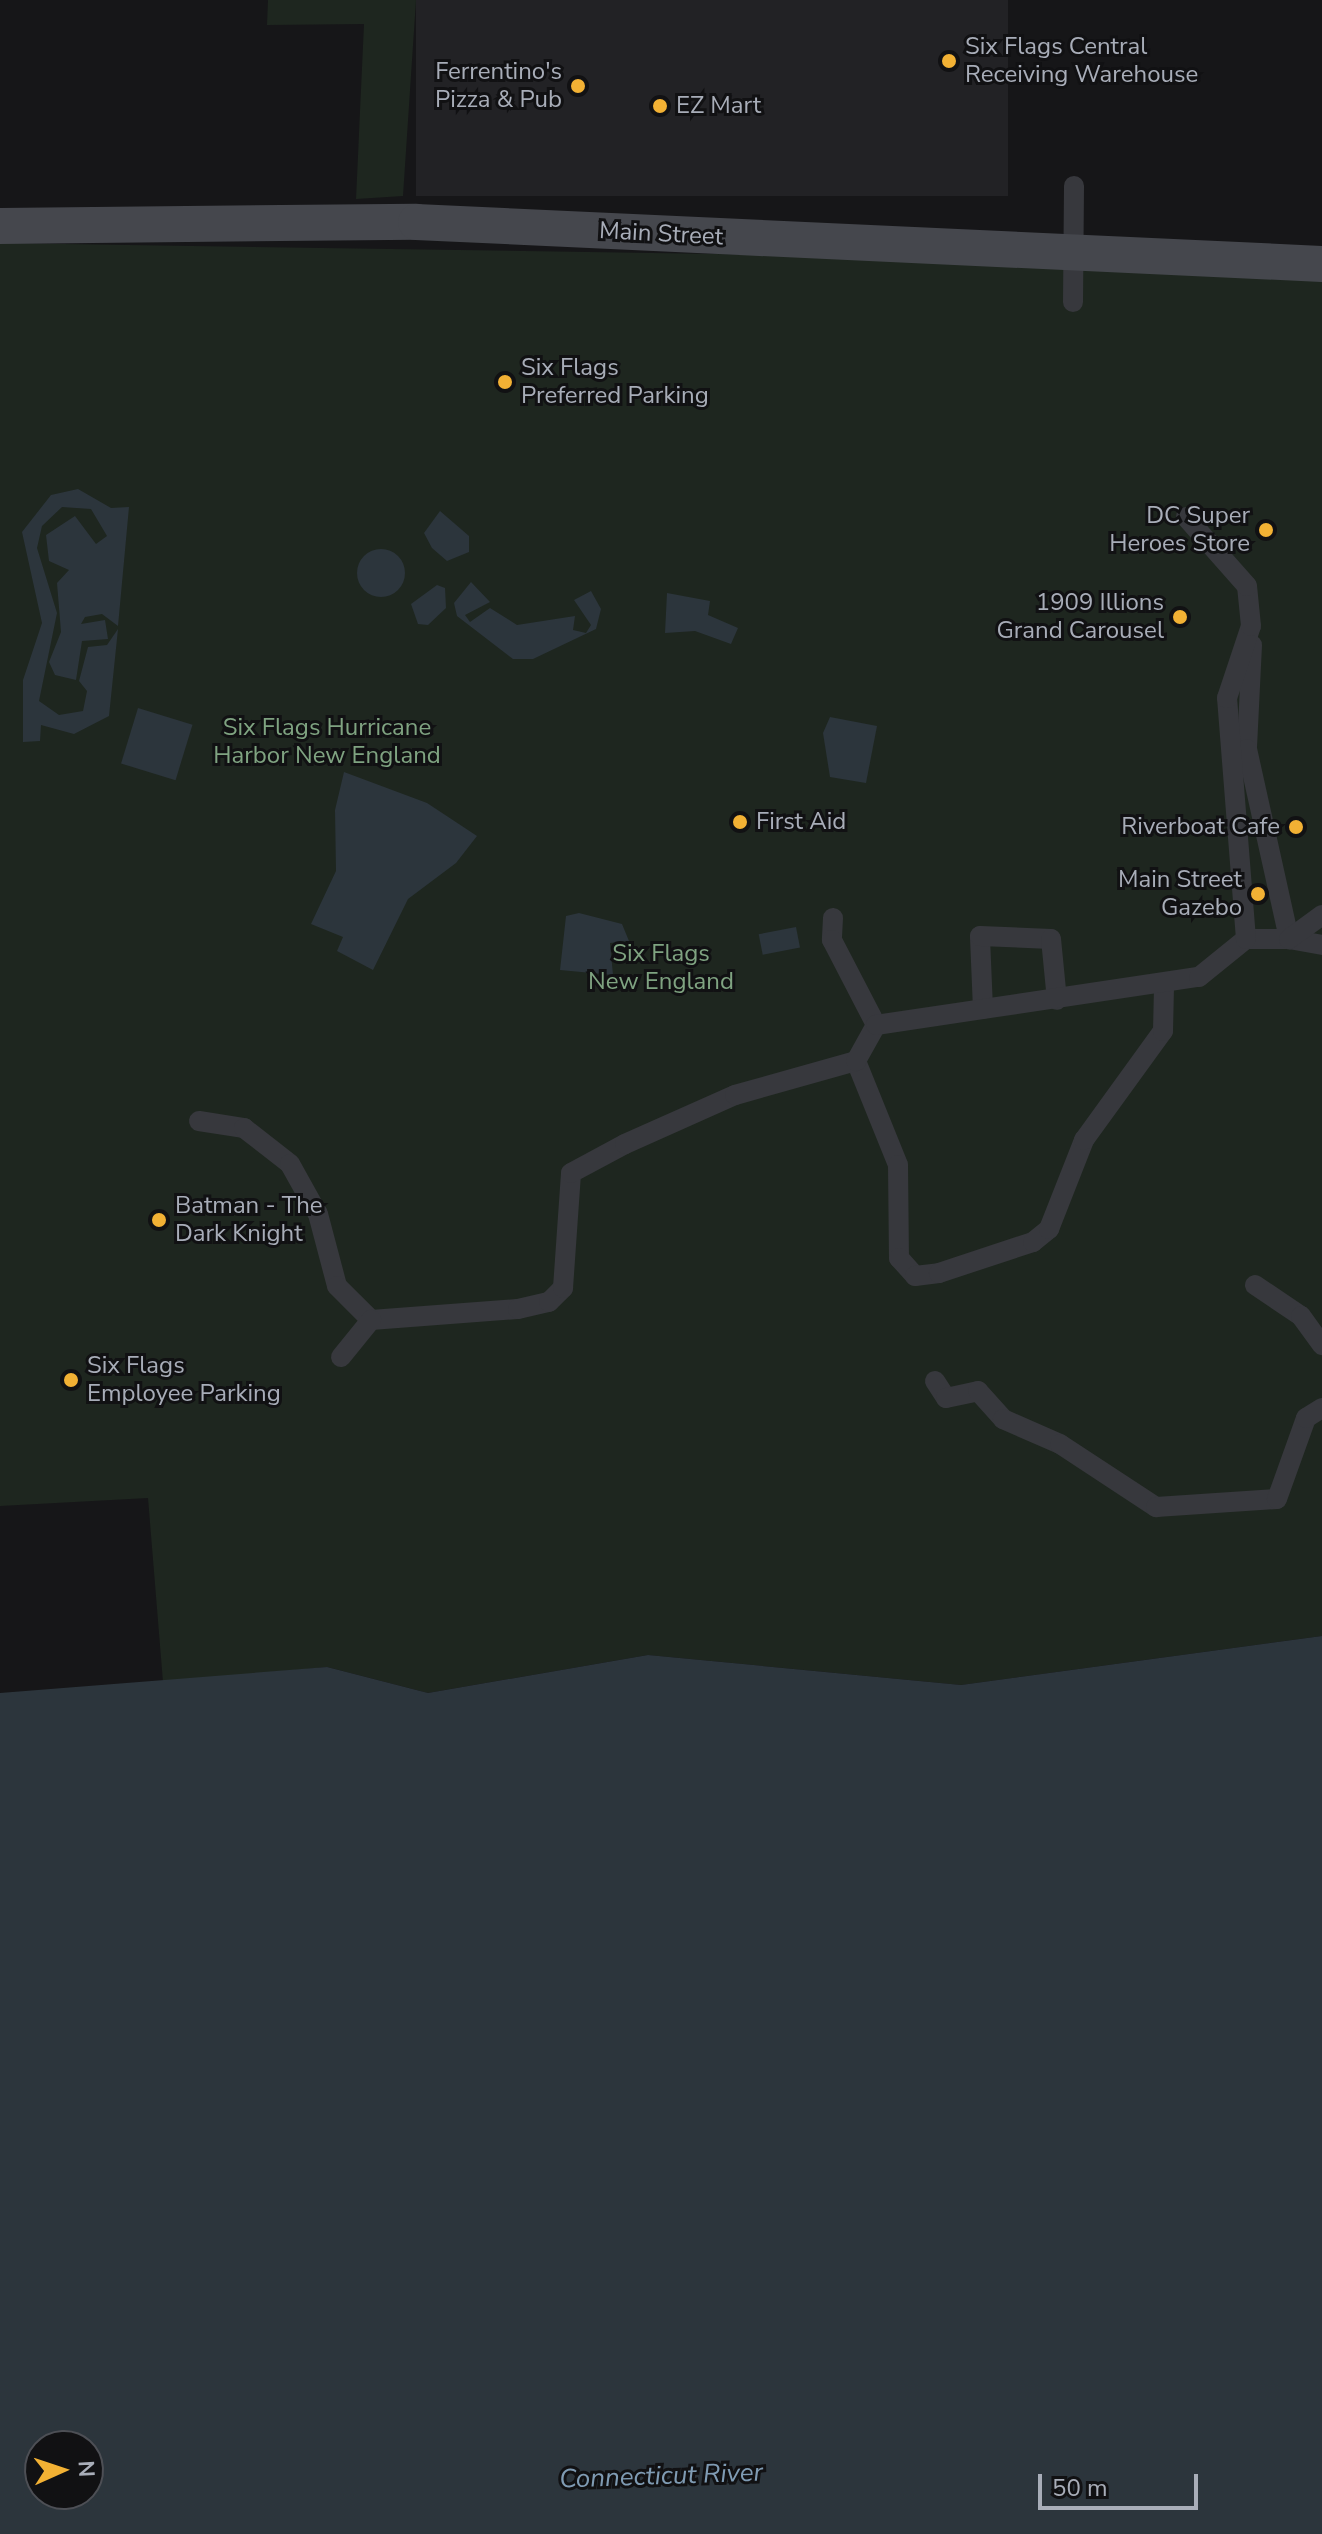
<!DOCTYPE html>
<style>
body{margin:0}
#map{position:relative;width:1322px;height:2534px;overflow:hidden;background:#161618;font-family:"Nunito Sans",sans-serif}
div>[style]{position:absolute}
.built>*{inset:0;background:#222225;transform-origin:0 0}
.green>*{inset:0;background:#1e261f}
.water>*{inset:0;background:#2c353c;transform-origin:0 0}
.round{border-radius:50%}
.pedestrian>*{height:20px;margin:-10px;padding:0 10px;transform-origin:10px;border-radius:10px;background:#37383d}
.secondary>*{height:36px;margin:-18px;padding:0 18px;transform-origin:18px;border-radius:18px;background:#45474d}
.dots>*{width:22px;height:22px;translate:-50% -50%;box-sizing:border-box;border:4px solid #111113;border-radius:50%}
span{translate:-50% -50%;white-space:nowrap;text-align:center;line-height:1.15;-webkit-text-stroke:6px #111113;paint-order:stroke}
.poi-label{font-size:24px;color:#a8adb8}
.left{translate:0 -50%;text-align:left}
.right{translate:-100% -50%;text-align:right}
.street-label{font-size:24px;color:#a8adb8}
.park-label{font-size:24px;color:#7fa381}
.water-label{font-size:26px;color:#7f9bb3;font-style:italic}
.north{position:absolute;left:24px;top:2430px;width:80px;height:80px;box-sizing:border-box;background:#111113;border:2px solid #4d4f55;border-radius:50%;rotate:87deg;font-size:22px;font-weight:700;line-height:32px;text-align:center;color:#a8adb8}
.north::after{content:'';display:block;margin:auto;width:28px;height:36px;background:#f2b134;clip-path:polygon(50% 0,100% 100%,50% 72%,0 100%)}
.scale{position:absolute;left:1038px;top:2474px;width:160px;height:36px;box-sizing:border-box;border:4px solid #a8adb8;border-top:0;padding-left:10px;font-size:24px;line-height:28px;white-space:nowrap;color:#a8adb8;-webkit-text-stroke:6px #111113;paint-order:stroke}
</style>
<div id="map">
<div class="built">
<div style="left:416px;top:0;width:592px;height:196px"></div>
</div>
<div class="green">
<div style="clip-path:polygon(268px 0,416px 0,403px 196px,356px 199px,364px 24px,267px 25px)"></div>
<div style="clip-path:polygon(0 243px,847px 256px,1322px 281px,1322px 1636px,961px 1685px,648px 1655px,428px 1693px,327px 1667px,163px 1682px,148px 1498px,0 1506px)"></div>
</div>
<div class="water">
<div style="clip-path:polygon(78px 489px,111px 508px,129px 507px,118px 626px,102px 614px,85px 617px,81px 624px,105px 620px,108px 639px,82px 641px,76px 680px,55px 675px,49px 662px,61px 632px,57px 583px,69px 570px,49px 561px,46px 535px,75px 516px,96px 544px,107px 536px,91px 509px,62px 507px,42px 526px,37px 548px,57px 613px,39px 701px,59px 715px,83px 711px,87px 691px,79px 681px,88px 647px,107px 645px,118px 629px,109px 716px,74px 734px,41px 725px,40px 741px,23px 742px,23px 680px,42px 623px,22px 532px,51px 495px)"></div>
<div style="clip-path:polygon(440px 511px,469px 536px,469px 552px,447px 561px,432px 548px,424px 533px)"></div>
<div class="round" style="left:357px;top:549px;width:48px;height:48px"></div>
<div style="clip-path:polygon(471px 582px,490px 602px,465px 615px,470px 622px,490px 608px,517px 625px,575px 616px,573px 630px,586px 633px,591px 625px,574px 600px,591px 591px,601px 609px,596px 629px,533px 659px,513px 659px,457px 616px,454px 603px)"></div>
<div style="clip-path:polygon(437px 585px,445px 588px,446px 608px,428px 625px,418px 624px,411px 604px)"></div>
<div style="clip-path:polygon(667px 593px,710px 601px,708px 615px,738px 628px,731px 644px,695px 631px,665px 633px)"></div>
<div style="left:138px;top:708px;width:57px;height:58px;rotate:17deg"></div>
<div style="clip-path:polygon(830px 717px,877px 726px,866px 783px,830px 777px,823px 733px)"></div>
<div style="clip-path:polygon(344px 772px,427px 803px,477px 836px,456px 863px,408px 899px,373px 970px,337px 951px,343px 937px,311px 924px,336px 871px,335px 810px)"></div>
<div style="clip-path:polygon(579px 913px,622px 924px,629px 941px,610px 943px,613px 975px,560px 970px,566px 916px)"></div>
<div style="left:796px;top:927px;width:21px;height:38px;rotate:79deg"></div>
<div style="clip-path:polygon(evenodd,1322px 1636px,1322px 2534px,0 2534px,0 1693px,327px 1667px,428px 1693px,648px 1655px,961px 1685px,1322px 1636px,40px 2446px,88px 2446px,88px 2494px,40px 2494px,40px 2446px)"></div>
</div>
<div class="pedestrian">
<div style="left:1073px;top:302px;width:116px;rotate:-89.5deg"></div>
<div style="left:1252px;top:645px;width:104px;rotate:92.8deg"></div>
<div style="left:1247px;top:749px;width:195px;rotate:77.5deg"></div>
<div style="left:1289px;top:939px;width:34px;rotate:10deg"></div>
<div style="left:833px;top:918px;width:22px;rotate:93deg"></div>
<div style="left:832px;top:940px;width:96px;rotate:62.6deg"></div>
<div style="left:1246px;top:939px;width:43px"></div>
<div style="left:1289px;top:939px;width:41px;rotate:-36deg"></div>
<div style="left:983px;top:1009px;width:73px;rotate:-92.4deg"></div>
<div style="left:980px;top:936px;width:71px;rotate:2.4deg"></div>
<div style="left:1051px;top:939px;width:61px;rotate:84.4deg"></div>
<div style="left:856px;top:1061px;width:112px;rotate:68deg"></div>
<div style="left:898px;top:1165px;width:93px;rotate:89.4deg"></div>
<div style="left:899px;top:1258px;width:24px;rotate:48deg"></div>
<div style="left:915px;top:1276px;width:24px;rotate:-7deg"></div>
<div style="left:939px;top:1273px;width:99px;rotate:-18.3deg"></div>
<div style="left:1033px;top:1242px;width:21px;rotate:-39deg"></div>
<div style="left:1049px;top:1229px;width:96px;rotate:-68.5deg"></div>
<div style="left:1084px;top:1140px;width:135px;rotate:-54.1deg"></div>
<div style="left:1163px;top:1031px;width:45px;rotate:-88.7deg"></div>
<div style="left:199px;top:1121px;width:46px;rotate:8.8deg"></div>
<div style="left:244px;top:1128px;width:58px;rotate:38deg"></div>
<div style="left:290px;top:1164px;width:57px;rotate:60.8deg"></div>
<div style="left:318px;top:1214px;width:74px;rotate:75.2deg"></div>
<div style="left:337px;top:1286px;width:48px;rotate:45deg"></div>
<div style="left:371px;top:1320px;width:147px;rotate:-4.3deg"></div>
<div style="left:518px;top:1309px;width:32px;rotate:-13deg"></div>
<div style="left:549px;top:1302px;width:20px;rotate:-45deg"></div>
<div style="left:563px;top:1288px;width:115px;rotate:-86deg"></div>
<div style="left:571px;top:1173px;width:61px;rotate:-28.2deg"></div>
<div style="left:625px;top:1144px;width:120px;rotate:-24deg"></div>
<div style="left:735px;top:1095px;width:126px;rotate:-15.7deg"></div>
<div style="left:856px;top:1061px;width:41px;rotate:-60.9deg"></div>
<div style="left:876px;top:1025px;width:327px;rotate:-8.5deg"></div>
<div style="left:1199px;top:977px;width:60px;rotate:-39deg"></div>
<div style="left:1246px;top:939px;width:242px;rotate:-94.5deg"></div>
<div style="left:1227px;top:698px;width:76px;rotate:-71.6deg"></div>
<div style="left:1251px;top:626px;width:40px;rotate:-95.7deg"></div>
<div style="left:1247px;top:586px;width:92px;rotate:-131.5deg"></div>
<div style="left:1255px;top:1285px;width:55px;rotate:34deg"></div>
<div style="left:1301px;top:1316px;width:36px;rotate:54deg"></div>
<div style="left:341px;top:1357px;width:48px;rotate:-51deg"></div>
<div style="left:935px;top:1381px;width:20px;rotate:57deg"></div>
<div style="left:946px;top:1398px;width:33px;rotate:-12deg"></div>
<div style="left:978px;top:1391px;width:38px;rotate:48deg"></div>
<div style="left:1003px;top:1419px;width:62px;rotate:23.7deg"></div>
<div style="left:1060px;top:1444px;width:115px;rotate:33.3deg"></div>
<div style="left:1156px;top:1507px;width:121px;rotate:-3.8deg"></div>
<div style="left:1277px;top:1499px;width:86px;rotate:-70.3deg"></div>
<div style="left:1306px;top:1418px;width:19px;rotate:-32deg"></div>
</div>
<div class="secondary">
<div style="left:0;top:226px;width:416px;rotate:-0.6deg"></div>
<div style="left:416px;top:222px;width:907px;rotate:2.65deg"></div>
</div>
<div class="dots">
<div style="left:949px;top:61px;background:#f2b134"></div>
<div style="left:578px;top:86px;background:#f2b134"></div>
<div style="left:660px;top:106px;background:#f2b134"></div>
<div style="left:505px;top:382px;background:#f2b134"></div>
<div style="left:1266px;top:530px;background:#f2b134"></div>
<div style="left:1180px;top:617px;background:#f2b134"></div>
<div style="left:740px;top:822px;background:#f2b134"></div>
<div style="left:1296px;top:827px;background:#f2b134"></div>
<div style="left:1258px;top:894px;background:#f2b134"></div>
<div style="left:159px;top:1220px;background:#f2b134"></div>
<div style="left:71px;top:1380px;background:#f2b134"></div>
</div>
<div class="poi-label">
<span class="left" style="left:965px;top:61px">Six Flags Central<br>Receiving Warehouse</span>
<span class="right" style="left:562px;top:86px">Ferrentino's<br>Pizza &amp; Pub</span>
<span class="left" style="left:676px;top:106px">EZ Mart</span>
<span class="left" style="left:521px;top:382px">Six Flags<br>Preferred Parking</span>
<span class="right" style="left:1250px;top:530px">DC Super<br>Heroes Store</span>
<span class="right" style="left:1164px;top:617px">1909 Illions<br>Grand Carousel</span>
<span class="left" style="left:756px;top:822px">First Aid</span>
<span class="right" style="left:1280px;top:827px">Riverboat Cafe</span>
<span class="right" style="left:1242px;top:894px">Main Street<br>Gazebo</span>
<span class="left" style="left:175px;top:1220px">Batman - The<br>Dark Knight</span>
<span class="left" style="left:87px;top:1380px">Six Flags<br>Employee Parking</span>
</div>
<div class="street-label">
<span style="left:661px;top:234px;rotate:3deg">Main Street</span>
</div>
<div class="park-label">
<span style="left:327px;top:742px">Six Flags Hurricane<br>Harbor New England</span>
<span style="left:661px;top:968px">Six Flags<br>New England</span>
</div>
<div class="water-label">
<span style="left:661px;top:2476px;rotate:-2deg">Connecticut River</span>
</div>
<div class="north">N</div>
<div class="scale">50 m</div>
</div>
